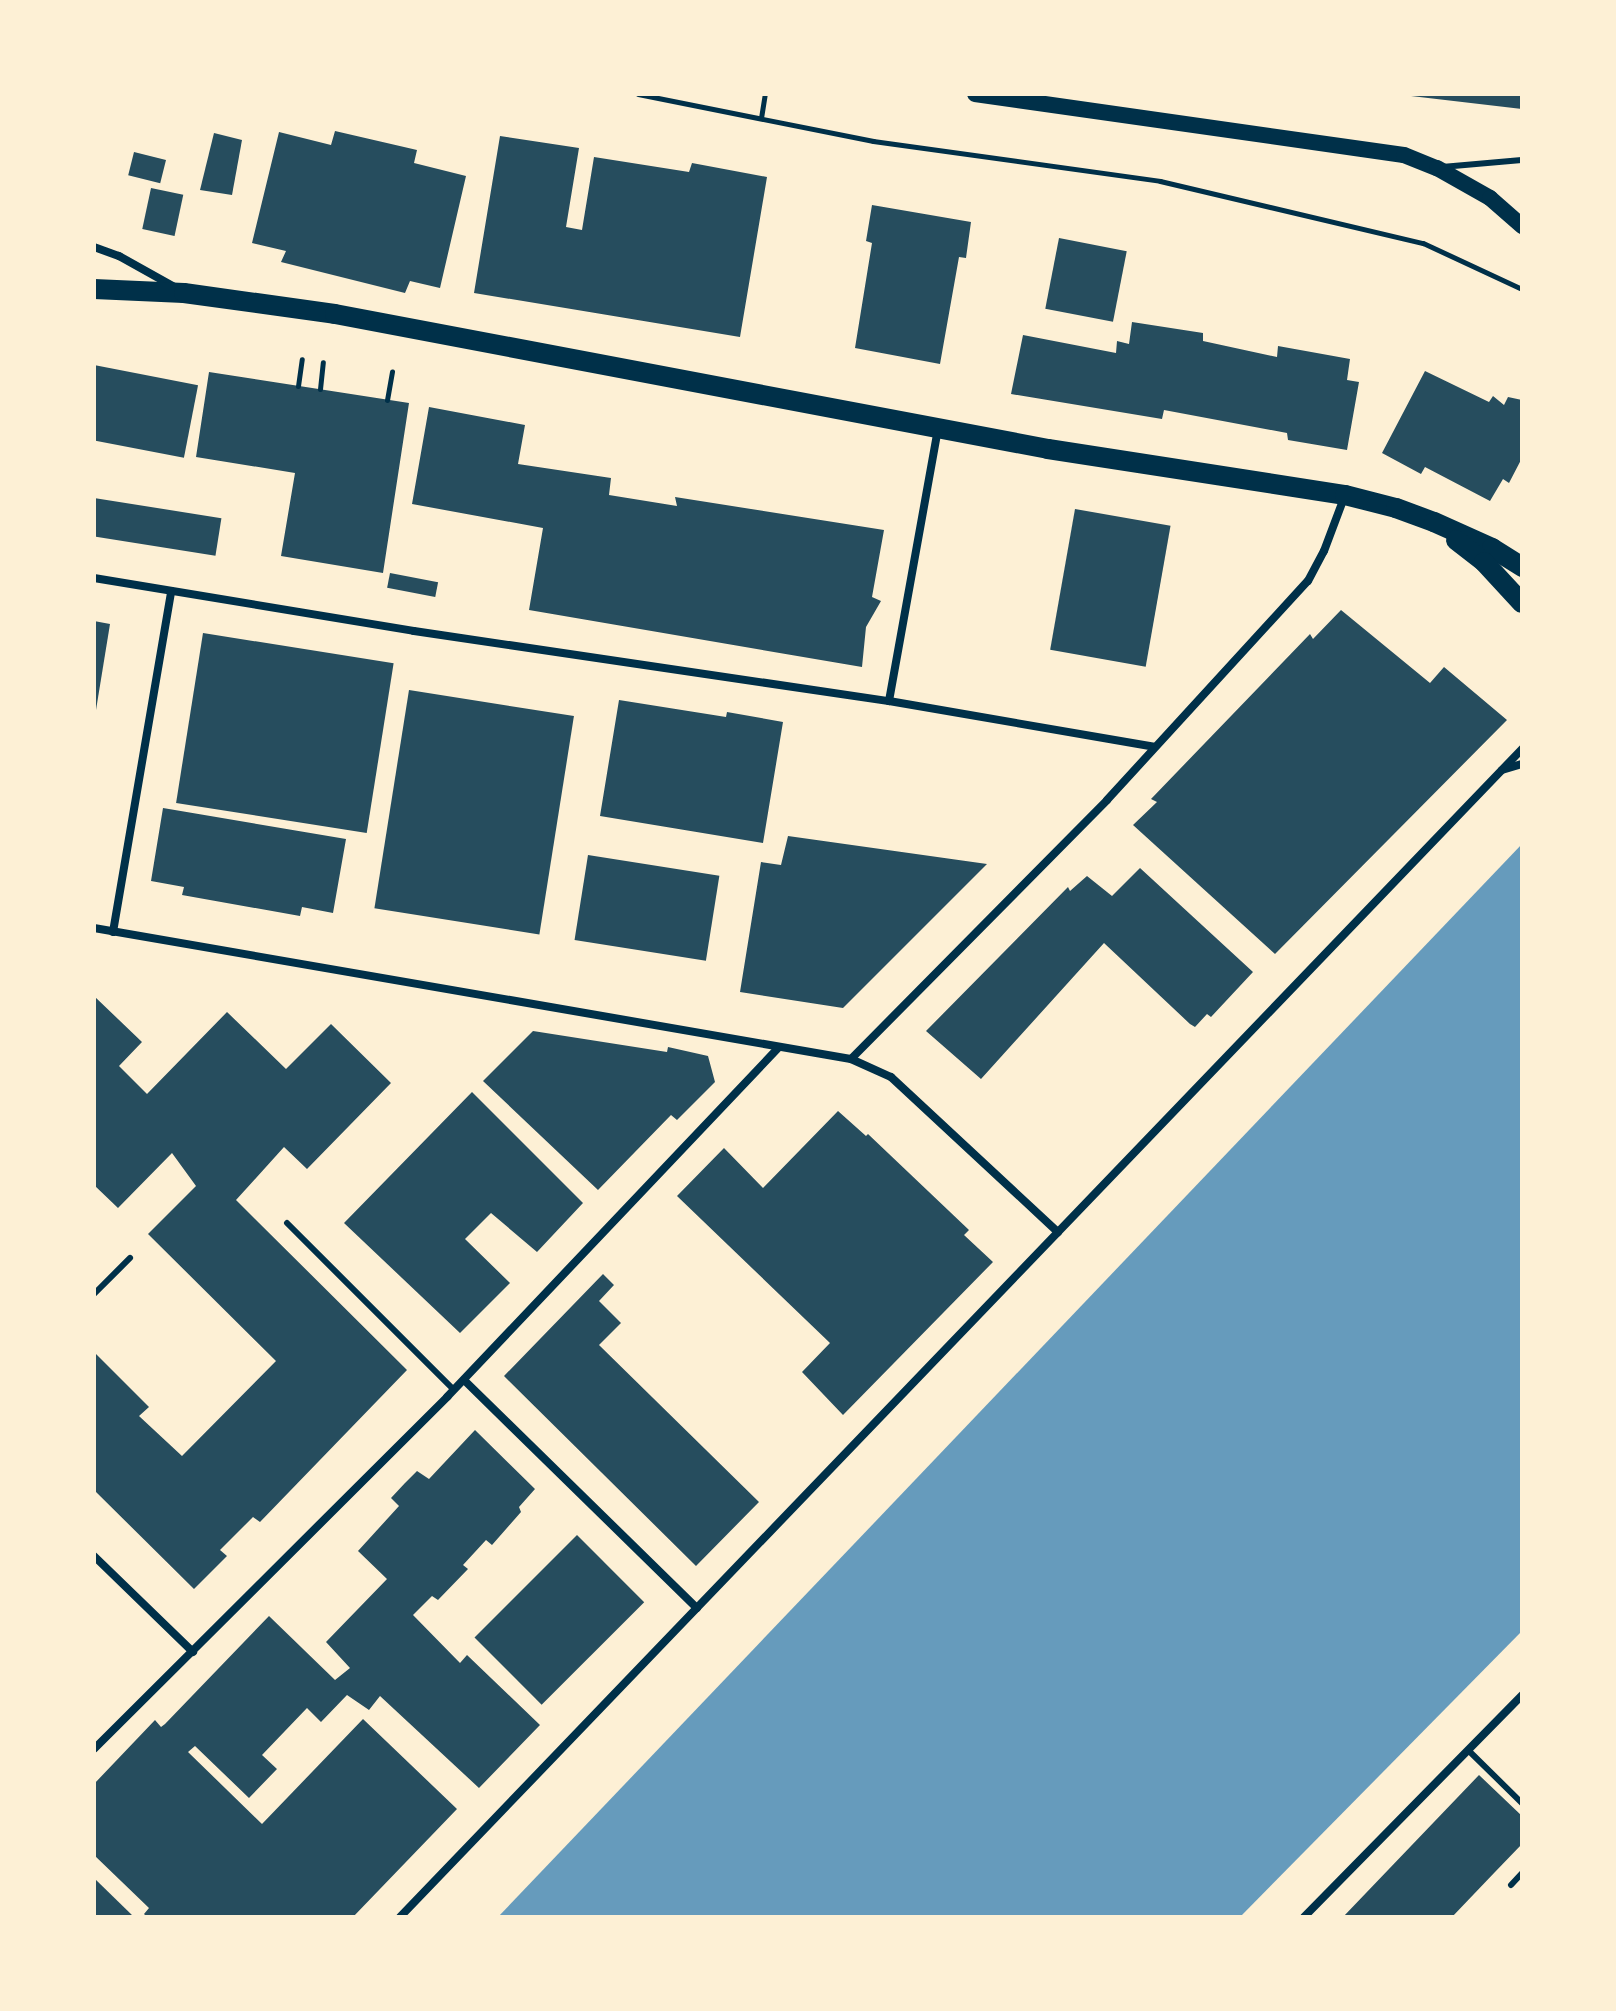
<!DOCTYPE html>
<style>
body{margin:0}
#map{position:relative;width:1616px;height:2011px;overflow:hidden;background:#fdf0d5;font-family:"Roboto Condensed",sans-serif}
div>[style]{position:absolute}
.water>*{inset:0;background:#669bbc}
.building>*{inset:0;background:#264d5e;transform-origin:0 0}
.path>*{height:5px;margin:-2.5px;padding:0 2.5px;transform-origin:2.5px;border-radius:2.5px;background:#003049}
.service>*{height:6px;margin:-3px;padding:0 3px;transform-origin:3px;border-radius:3px;background:#003049}
.minor>*{height:8px;margin:-4px;padding:0 4px;transform-origin:4px;border-radius:4px;background:#003049}
.secondary>*{height:16px;margin:-8px;padding:0 8px;transform-origin:8px;border-radius:8px;background:#003049}
.primary>*{height:20px;margin:-10px;padding:0 10px;transform-origin:10px;border-radius:10px;background:#003049}
span{translate:-50% -50%;white-space:nowrap;text-align:center;line-height:1.15;-webkit-text-stroke:8px #fdf0d5;paint-order:stroke}
.frame{position:absolute;inset:0;border:96px solid #fdf0d5;pointer-events:none}
</style>
<div id="map">
<div class="water">
<div style="clip-path:polygon(1522px 844px,1522px 1631px,1240px 1917px,498px 1917px)"></div>
</div>
<div class="building">
<div style="clip-path:polygon(1411px 94px,1522px 94px,1522px 109px,1411px 96px)"></div>
<div style="clip-path:polygon(335px 131px,417px 150px,414px 163px,466px 176px,440px 288px,410px 281px,405px 293px,281px 262px,286px 251px,252px 243px,279px 132px,331px 145px)"></div>
<div style="clip-path:polygon(214px 133px,242px 140px,232px 195px,200px 190px)"></div>
<div style="clip-path:polygon(500px 136px,579px 148px,566px 227px,582px 230px,594px 157px,689px 172px,692px 163px,767px 177px,740px 337px,474px 293px)"></div>
<div style="left:134px;top:152px;width:33px;height:24px;rotate:14deg"></div>
<div style="left:151px;top:188px;width:33px;height:42px;rotate:12deg"></div>
<div style="clip-path:polygon(872px 205px,971px 222px,966px 258px,959px 257px,940px 364px,855px 348px,872px 243px,866px 241px)"></div>
<div style="left:1059px;top:238px;width:69px;height:72px;rotate:11deg"></div>
<div style="clip-path:polygon(1132px 322px,1203px 333px,1203px 341px,1277px 357px,1278px 346px,1350px 359px,1347px 380px,1359px 382px,1347px 450px,1288px 440px,1287px 433px,1164px 410px,1162px 419px,1011px 394px,1023px 335px,1116px 353px,1117px 341px,1129px 344px)"></div>
<div style="left:94px;top:365px;width:106px;height:74px;rotate:11deg"></div>
<div style="clip-path:polygon(1425px 371px,1489px 402px,1493px 396px,1504px 405px,1508px 397px,1522px 400px,1522px 458px,1509px 483px,1503px 479px,1490px 501px,1425px 467px,1421px 474px,1382px 453px)"></div>
<div style="clip-path:polygon(209px 372px,409px 403px,383px 573px,281px 556px,295px 473px,196px 457px)"></div>
<div style="clip-path:polygon(429px 407px,525px 425px,518px 464px,611px 478px,609px 495px,677px 506px,675px 497px,884px 530px,872px 597px,881px 601px,866px 627px,862px 667px,529px 610px,543px 528px,412px 504px)"></div>
<div style="left:94px;top:498px;width:129px;height:38px;rotate:9deg"></div>
<div style="left:1075px;top:509px;width:97px;height:143px;rotate:10deg"></div>
<div style="left:390px;top:573px;width:49px;height:15px;rotate:11deg"></div>
<div style="clip-path:polygon(1341px 610px,1430px 683px,1444px 667px,1507px 720px,1275px 954px,1133px 825px,1157px 802px,1151px 799px,1310px 634px,1313px 639px)"></div>
<div style="clip-path:polygon(94px 621px,110px 624px,96px 710px,94px 710px)"></div>
<div style="left:203px;top:633px;width:193px;height:172px;rotate:9deg"></div>
<div style="left:409px;top:690px;width:167px;height:221px;rotate:9deg"></div>
<div style="clip-path:polygon(619px 700px,726px 717px,727px 712px,783px 722px,763px 843px,600px 816px)"></div>
<div style="clip-path:polygon(163px 808px,346px 839px,333px 913px,302px 907px,300px 916px,182px 895px,184px 887px,151px 881px)"></div>
<div style="clip-path:polygon(788px 836px,987px 864px,843px 1008px,740px 992px,761px 862px,781px 865px)"></div>
<div style="left:588px;top:855px;width:133px;height:86px;rotate:9deg"></div>
<div style="clip-path:polygon(1140px 868px,1253px 972px,1211px 1017px,1207px 1014px,1195px 1027px,1190px 1024px,1104px 943px,981px 1079px,926px 1031px,1068px 887px,1070px 891px,1087px 876px,1112px 896px)"></div>
<div style="clip-path:polygon(94px 996px,142px 1042px,119px 1066px,147px 1094px,227px 1012px,286px 1069px,331px 1024px,391px 1083px,307px 1169px,284px 1147px,236px 1200px,407px 1370px,260px 1522px,253px 1517px,220px 1550px,227px 1556px,194px 1589px,94px 1490px,94px 1352px,149px 1407px,139px 1416px,182px 1456px,276px 1361px,148px 1234px,196px 1186px,172px 1153px,118px 1208px,94px 1185px)"></div>
<div style="clip-path:polygon(533px 1031px,667px 1052px,668px 1047px,708px 1056px,715px 1082px,677px 1120px,671px 1115px,598px 1190px,483px 1081px)"></div>
<div style="clip-path:polygon(472px 1092px,583px 1203px,537px 1252px,491px 1213px,465px 1239px,510px 1283px,460px 1333px,344px 1223px)"></div>
<div style="clip-path:polygon(838px 1111px,866px 1136px,868px 1134px,969px 1230px,964px 1235px,993px 1262px,843px 1415px,802px 1372px,830px 1343px,677px 1196px,724px 1148px,763px 1188px)"></div>
<div style="clip-path:polygon(603px 1274px,614px 1285px,599px 1301px,621px 1323px,599px 1345px,759px 1502px,696px 1566px,504px 1376px)"></div>
<div style="clip-path:polygon(475px 1430px,535px 1489px,519px 1507px,521px 1512px,492px 1545px,486px 1540px,463px 1565px,468px 1569px,438px 1600px,432px 1596px,413px 1615px,460px 1663px,467px 1655px,540px 1725px,479px 1788px,380px 1696px,369px 1710px,347px 1695px,321px 1722px,307px 1708px,262px 1755px,277px 1769px,249px 1798px,195px 1746px,188px 1752px,262px 1824px,363px 1719px,457px 1809px,353px 1917px,147px 1917px,144px 1914px,149px 1908px,94px 1855px,94px 1784px,155px 1720px,161px 1727px,165px 1724px,269px 1616px,335px 1680px,350px 1668px,326px 1642px,387px 1579px,358px 1551px,399px 1506px,391px 1498px,405px 1483px,417px 1471px,429px 1479px)"></div>
<div style="left:577px;top:1535px;width:95px;height:145px;rotate:45deg"></div>
<div style="clip-path:polygon(1479px 1775px,1522px 1816px,1522px 1844px,1495px 1872px,1452px 1917px,1343px 1917px)"></div>
<div style="clip-path:polygon(94px 1878px,134px 1917px,94px 1917px)"></div>
</div>
<div class="path">
<div style="left:638px;top:94px;width:240px;rotate:11.3deg"></div>
<div style="left:873px;top:141px;width:290px;rotate:7.9deg"></div>
<div style="left:1160px;top:181px;width:270px;rotate:13.3deg"></div>
<div style="left:1423px;top:243px;width:109px;rotate:24.9deg"></div>
<div style="left:761px;top:118px;width:24px;rotate:-81deg"></div>
<div style="left:298px;top:386px;width:27px;rotate:-82deg"></div>
<div style="left:320px;top:389px;width:27px;rotate:-84deg"></div>
<div style="left:387px;top:400px;width:29px;rotate:-80deg"></div>
</div>
<div class="service">
<div style="left:1442px;top:167px;width:80px;rotate:-5deg"></div>
<div style="left:287px;top:1223px;width:236px;rotate:45deg"></div>
<div style="left:94px;top:1294px;width:51px;rotate:-45deg"></div>
<div style="left:1468px;top:1750px;width:76px;rotate:44.5deg"></div>
<div style="left:1511px;top:1885px;width:16px;rotate:-47deg"></div>
</div>
<div class="minor">
<div style="left:94px;top:247px;width:27px;rotate:20deg"></div>
<div style="left:119px;top:256px;width:62px;rotate:29.1deg"></div>
<div style="left:94px;top:578px;width:324px;rotate:9.4deg"></div>
<div style="left:414px;top:631px;width:480px;rotate:8.4deg"></div>
<div style="left:889px;top:701px;width:269px;rotate:9.8deg"></div>
<div style="left:889px;top:701px;width:277px;rotate:-79.8deg"></div>
<div style="left:1502px;top:770px;width:21px;rotate:-17deg"></div>
<div style="left:94px;top:928px;width:768px;rotate:9.82deg"></div>
<div style="left:851px;top:1059px;width:364px;rotate:-45.3deg"></div>
<div style="left:1107px;top:800px;width:297px;rotate:-47.5deg"></div>
<div style="left:1308px;top:581px;width:34px;rotate:-62deg"></div>
<div style="left:1324px;top:551px;width:60px;rotate:-69.4deg"></div>
<div style="left:113px;top:932px;width:346px;rotate:-80.3deg"></div>
<div style="left:851px;top:1059px;width:44px;rotate:24.2deg"></div>
<div style="left:891px;top:1077px;width:228px;rotate:42.9deg"></div>
<div style="left:464px;top:1380px;width:326px;rotate:44.4deg"></div>
<div style="left:94px;top:1556px;width:138px;rotate:44.1deg"></div>
<div style="left:94px;top:1749px;width:499px;rotate:-44.9deg"></div>
<div style="left:447px;top:1397px;width:481px;rotate:-46.5deg"></div>
<div style="left:400px;top:1917px;width:1620px;rotate:-46.15deg"></div>
<div style="left:1304px;top:1917px;width:311px;rotate:-45.5deg"></div>
</div>
<div class="secondary">
<div style="left:975px;top:94px;width:433px;rotate:8.1deg"></div>
<div style="left:1404px;top:155px;width:35px;rotate:22deg"></div>
<div style="left:1437px;top:168px;width:61px;rotate:29.5deg"></div>
<div style="left:1490px;top:198px;width:43px;rotate:41.2deg"></div>
</div>
<div class="primary">
<div style="left:94px;top:289px;width:90px;rotate:2.5deg"></div>
<div style="left:184px;top:293px;width:152px;rotate:7.9deg"></div>
<div style="left:335px;top:314px;width:726px;rotate:10.72deg"></div>
<div style="left:1048px;top:449px;width:301px;rotate:8.8deg"></div>
<div style="left:1345px;top:495px;width:53px;rotate:14.3deg"></div>
<div style="left:1396px;top:508px;width:40px;rotate:20.2deg"></div>
<div style="left:1434px;top:522px;width:64px;rotate:24.1deg"></div>
<div style="left:1492px;top:548px;width:36px;rotate:32deg"></div>
<div style="left:1456px;top:540px;width:36px;rotate:38deg"></div>
<div style="left:1484px;top:562px;width:56px;rotate:47.2deg"></div>
</div>
<div class="frame"></div>
</div>
